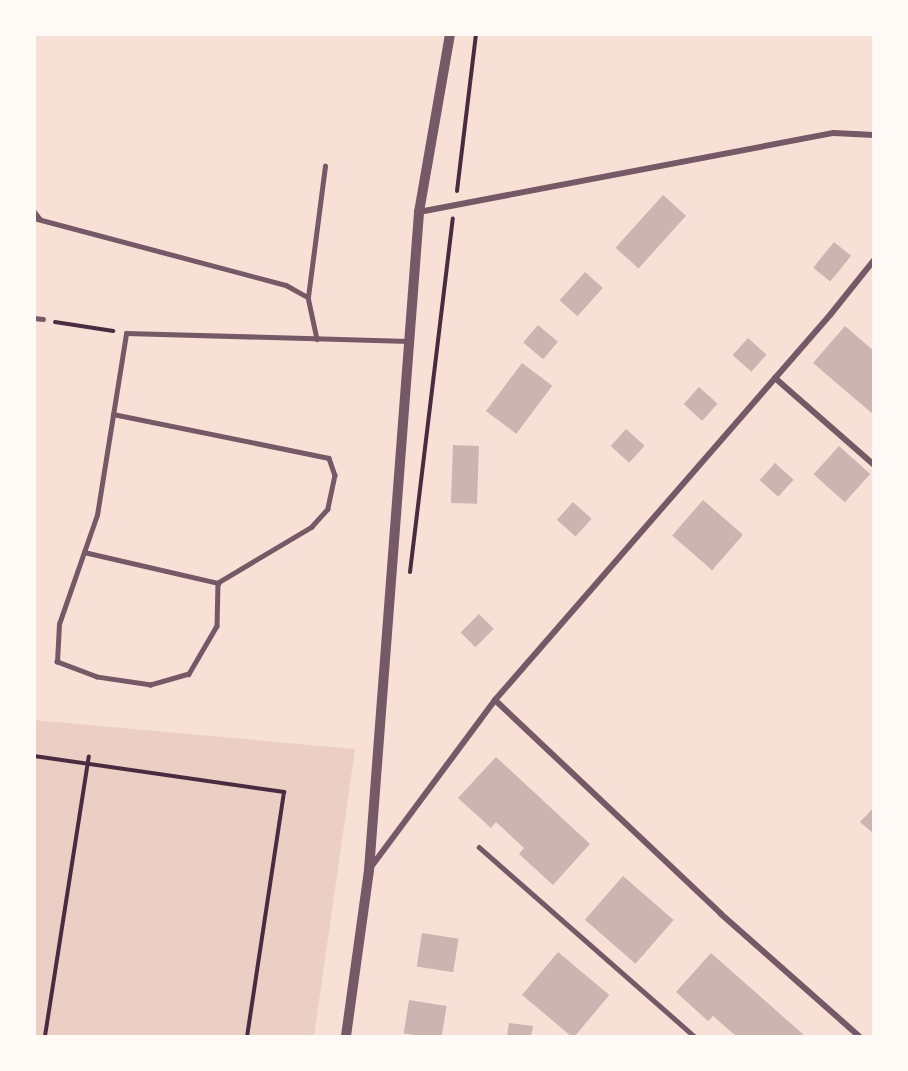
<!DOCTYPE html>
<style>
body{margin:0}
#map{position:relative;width:908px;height:1071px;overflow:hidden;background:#f7e1d7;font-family:Merriweather,serif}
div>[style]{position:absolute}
.green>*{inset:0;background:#ebcfc5}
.building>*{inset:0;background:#ccb4b1;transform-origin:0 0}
.path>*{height:4px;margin:-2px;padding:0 2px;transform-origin:2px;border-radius:2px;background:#4a2c40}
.service>*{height:4.5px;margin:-2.25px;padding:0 2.25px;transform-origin:2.25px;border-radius:2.25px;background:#755966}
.minor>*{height:6px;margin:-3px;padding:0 3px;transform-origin:3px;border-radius:3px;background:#755966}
.tertiary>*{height:10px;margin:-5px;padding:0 5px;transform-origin:5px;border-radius:5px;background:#755966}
span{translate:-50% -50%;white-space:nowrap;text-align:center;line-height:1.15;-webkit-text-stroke:5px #fffaf5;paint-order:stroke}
.frame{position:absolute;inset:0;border:36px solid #fffaf5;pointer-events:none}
</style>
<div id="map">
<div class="green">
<div style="clip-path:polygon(34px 720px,355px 749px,314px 1036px,35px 1036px)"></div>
</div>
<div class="building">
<div style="left:663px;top:195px;width:31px;height:71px;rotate:42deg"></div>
<div style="left:834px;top:242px;width:22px;height:33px;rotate:39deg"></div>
<div style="left:585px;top:272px;width:24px;height:38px;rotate:42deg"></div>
<div style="left:538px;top:325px;width:26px;height:23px;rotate:40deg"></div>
<div style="clip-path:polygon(845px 326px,874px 351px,874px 415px,813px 363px)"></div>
<div style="left:748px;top:338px;width:25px;height:23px;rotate:42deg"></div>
<div style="left:522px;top:363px;width:38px;height:60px;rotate:37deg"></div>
<div style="left:699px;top:387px;width:25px;height:23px;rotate:42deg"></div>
<div style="left:626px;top:429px;width:25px;height:23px;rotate:42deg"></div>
<div style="left:453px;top:445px;width:26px;height:58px;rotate:2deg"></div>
<div style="left:839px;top:446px;width:42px;height:38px;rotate:42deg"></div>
<div style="left:775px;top:463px;width:25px;height:23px;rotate:42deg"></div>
<div style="left:703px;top:500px;width:53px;height:47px;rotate:41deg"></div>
<div style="left:573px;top:502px;width:25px;height:24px;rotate:42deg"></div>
<div style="left:479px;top:614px;width:21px;height:26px;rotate:45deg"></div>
<div style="clip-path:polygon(496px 757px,590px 844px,553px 885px,519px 854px,524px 848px,496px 822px,491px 828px,458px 798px)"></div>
<div style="clip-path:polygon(874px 807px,874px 834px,860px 822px)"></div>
<div style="left:623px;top:876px;width:67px;height:58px;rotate:41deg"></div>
<div style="left:422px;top:933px;width:37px;height:34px;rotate:9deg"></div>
<div style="left:558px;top:952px;width:67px;height:56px;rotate:40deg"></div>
<div style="clip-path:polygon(711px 953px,805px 1036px,736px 1036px,713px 1016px,708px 1021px,676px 992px)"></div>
<div style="left:409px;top:1000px;width:38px;height:34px;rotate:9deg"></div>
<div style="clip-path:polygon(509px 1023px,533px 1026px,531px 1036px,507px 1036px)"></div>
</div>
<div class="path">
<div style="left:457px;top:191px;width:158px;rotate:-83.1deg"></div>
<div style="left:55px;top:322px;width:59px;rotate:8.8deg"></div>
<div style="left:410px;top:572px;width:356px;rotate:-83.1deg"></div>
<div style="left:34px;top:756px;width:253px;rotate:8.2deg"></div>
<div style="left:284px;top:792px;width:247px;rotate:98.6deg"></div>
<div style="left:45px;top:1036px;width:283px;rotate:-81.1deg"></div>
</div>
<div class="service">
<div style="left:34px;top:211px;width:10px;rotate:53deg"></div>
<div style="left:34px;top:218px;width:261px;rotate:14.9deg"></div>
<div style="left:286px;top:285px;width:25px;rotate:29deg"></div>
<div style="left:308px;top:297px;width:43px;rotate:77.9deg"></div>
<div style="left:308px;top:297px;width:132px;rotate:-82.6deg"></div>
<div style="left:34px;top:318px;width:9px;rotate:6deg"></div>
<div style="left:113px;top:414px;width:220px;rotate:11.5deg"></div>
<div style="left:329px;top:458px;width:18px;rotate:71deg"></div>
<div style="left:335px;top:475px;width:35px;rotate:102deg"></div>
<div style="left:328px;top:509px;width:24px;rotate:132deg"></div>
<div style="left:312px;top:527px;width:109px;rotate:149.2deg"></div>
<div style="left:84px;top:552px;width:138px;rotate:13deg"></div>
<div style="left:218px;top:583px;width:43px;rotate:91.3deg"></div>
<div style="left:217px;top:626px;width:56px;rotate:120.3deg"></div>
<div style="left:189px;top:674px;width:40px;rotate:164deg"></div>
<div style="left:151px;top:685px;width:55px;rotate:-171.6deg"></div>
<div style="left:97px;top:677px;width:43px;rotate:-159.4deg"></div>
<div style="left:57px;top:662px;width:38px;rotate:-87deg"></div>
<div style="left:59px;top:624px;width:115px;rotate:-70.8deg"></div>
<div style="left:97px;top:515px;width:184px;rotate:-80.9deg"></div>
<div style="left:126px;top:333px;width:283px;rotate:1.6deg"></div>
<div style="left:479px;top:847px;width:286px;rotate:41.3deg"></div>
</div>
<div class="minor">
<div style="left:419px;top:212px;width:422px;rotate:-10.8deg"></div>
<div style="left:834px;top:133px;width:40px;rotate:2.9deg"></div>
<div style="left:775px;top:378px;width:132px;rotate:41.3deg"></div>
<div style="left:495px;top:700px;width:311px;rotate:43.4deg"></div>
<div style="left:721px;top:914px;width:184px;rotate:41.5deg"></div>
<div style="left:371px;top:867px;width:208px;rotate:-53.4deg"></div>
<div style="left:495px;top:700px;width:510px;rotate:-48.97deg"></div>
<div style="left:830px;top:315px;width:70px;rotate:-51.3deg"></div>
</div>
<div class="tertiary">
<div style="left:346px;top:1036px;width:168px;rotate:-82.1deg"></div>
<div style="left:369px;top:870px;width:660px;rotate:-85.65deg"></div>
<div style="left:419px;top:212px;width:181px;rotate:-80.1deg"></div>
</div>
<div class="frame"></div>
</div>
